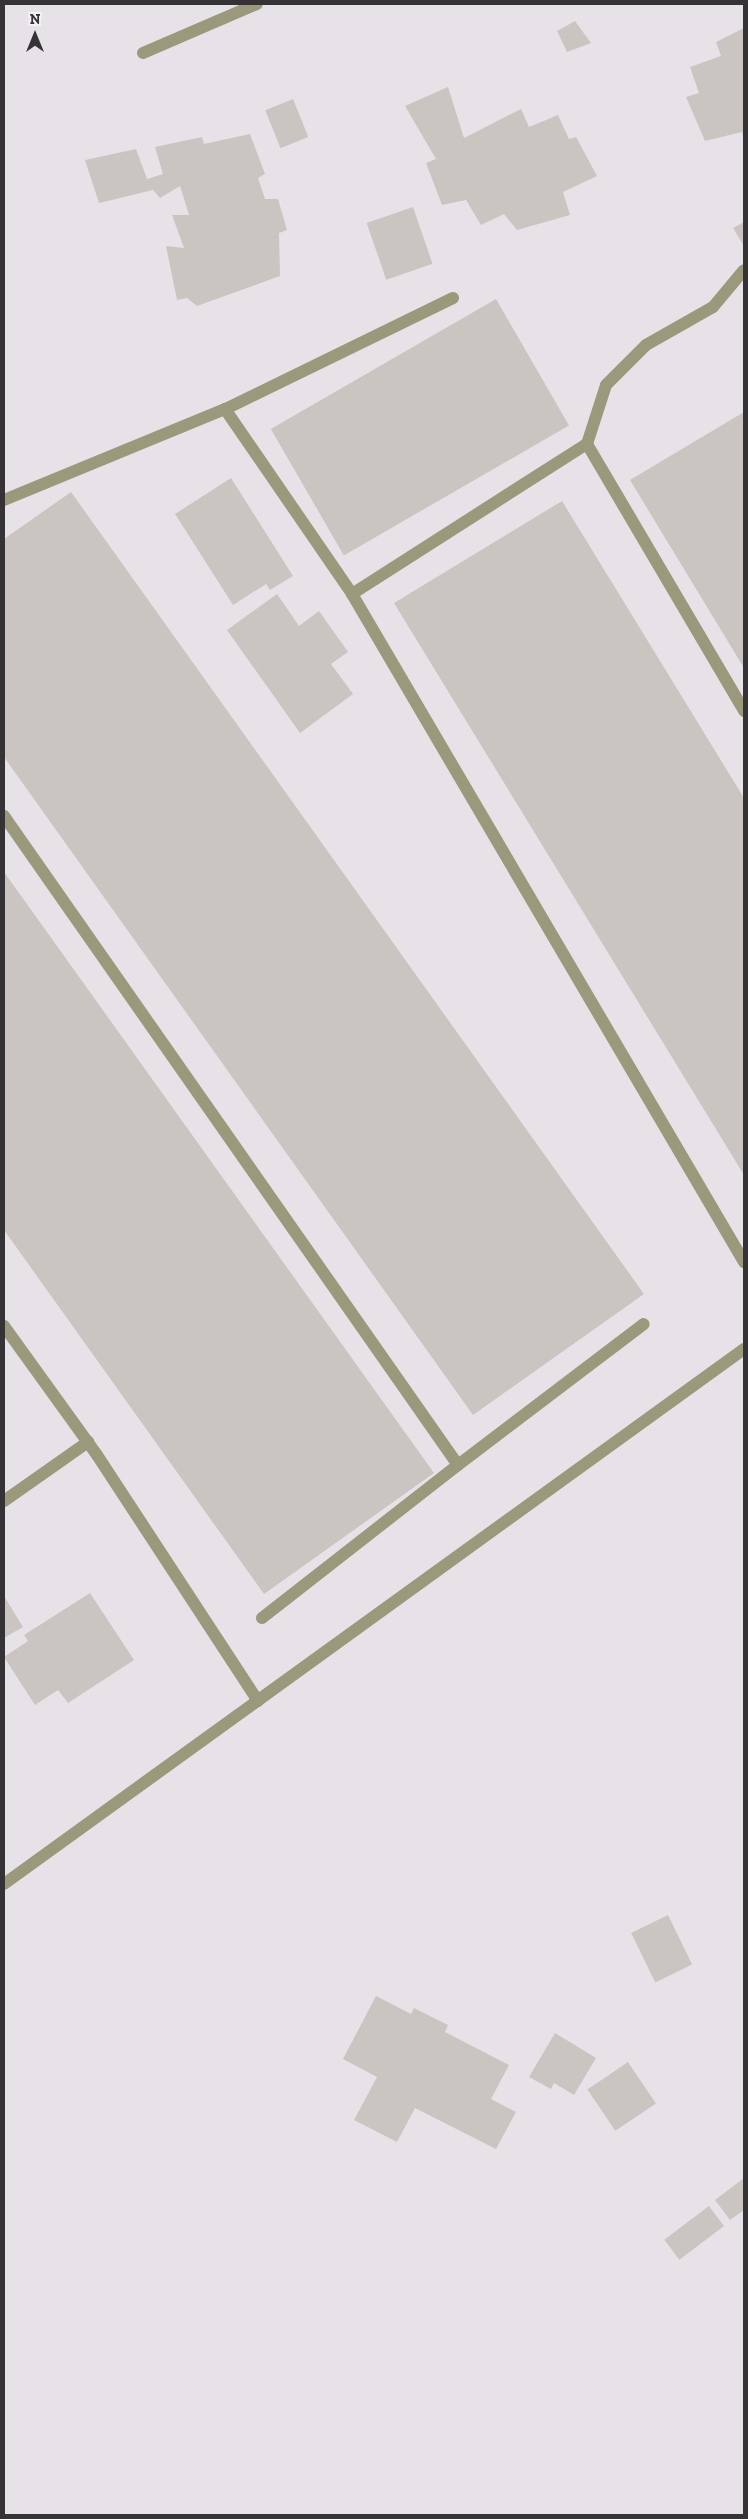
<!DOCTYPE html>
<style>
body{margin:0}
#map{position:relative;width:748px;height:2519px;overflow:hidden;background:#e7e2e7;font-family:"Zilla Slab",serif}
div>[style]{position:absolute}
.building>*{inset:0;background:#cbc5c1;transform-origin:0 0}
.lane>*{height:12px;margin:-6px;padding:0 6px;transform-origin:6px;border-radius:6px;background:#9b997c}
.street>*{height:12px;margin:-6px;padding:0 6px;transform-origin:6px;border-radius:6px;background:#9b997c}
span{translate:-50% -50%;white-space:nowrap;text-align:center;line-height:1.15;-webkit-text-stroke:5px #f4f0f5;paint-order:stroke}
.frame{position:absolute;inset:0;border:5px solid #353335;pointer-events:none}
.north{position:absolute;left:10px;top:10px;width:50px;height:50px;-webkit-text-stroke:4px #f4f0f5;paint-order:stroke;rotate:0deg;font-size:14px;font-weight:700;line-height:20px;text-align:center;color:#353335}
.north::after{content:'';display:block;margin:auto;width:18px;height:22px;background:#353335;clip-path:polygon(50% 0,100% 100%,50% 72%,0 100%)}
</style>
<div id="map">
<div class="building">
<div style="clip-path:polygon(575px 21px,591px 43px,567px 52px,557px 31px)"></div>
<div style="clip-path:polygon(744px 28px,744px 138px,742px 132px,705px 141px,686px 97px,699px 93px,690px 67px,721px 56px,716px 42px)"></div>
<div style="clip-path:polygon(448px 87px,464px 138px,521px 109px,529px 127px,558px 115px,569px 139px,576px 137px,597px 176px,563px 192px,570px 215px,517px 230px,504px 214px,481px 225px,466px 200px,442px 205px,426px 163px,436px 159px,405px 106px)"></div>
<div style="left:293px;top:99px;width:41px;height:30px;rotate:68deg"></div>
<div style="clip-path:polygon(250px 134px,265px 174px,258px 178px,265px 199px,278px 199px,287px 230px,279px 233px,280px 276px,197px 306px,187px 298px,177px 300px,166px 246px,184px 248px,172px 215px,189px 215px,180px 186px,160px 198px,153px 190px,99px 203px,85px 160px,136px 149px,147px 179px,163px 174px,155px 147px,202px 137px,204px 144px)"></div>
<div style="left:413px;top:207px;width:60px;height:49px;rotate:71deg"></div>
<div style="clip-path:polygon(744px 222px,744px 246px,733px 228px)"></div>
<div style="left:496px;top:299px;width:146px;height:260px;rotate:60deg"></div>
<div style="clip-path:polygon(744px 412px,744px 668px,630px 480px)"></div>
<div style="clip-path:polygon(231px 478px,293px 576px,270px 590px,266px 584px,233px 605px,175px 514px)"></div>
<div style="clip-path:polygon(71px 492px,644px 1294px,473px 1415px,4px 757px,4px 539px)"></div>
<div style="clip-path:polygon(562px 501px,744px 798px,744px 1175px,394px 603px)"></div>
<div style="clip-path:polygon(277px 594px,299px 626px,319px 611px,348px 652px,331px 664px,353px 694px,300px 733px,227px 630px)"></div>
<div style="clip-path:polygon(4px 872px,434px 1473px,264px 1594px,4px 1230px)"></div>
<div style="clip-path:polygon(90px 1593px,134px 1660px,68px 1703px,58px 1690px,35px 1705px,4px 1657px,28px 1641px,24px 1635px)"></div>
<div style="clip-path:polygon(4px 1596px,23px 1627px,4px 1638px)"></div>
<div style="left:668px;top:1915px;width:55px;height:41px;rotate:64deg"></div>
<div style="clip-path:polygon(376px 1996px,411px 2014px,414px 2008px,448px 2025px,445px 2032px,509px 2065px,491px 2099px,516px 2112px,496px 2149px,415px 2108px,397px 2142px,354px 2120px,377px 2077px,343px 2059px)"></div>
<div style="clip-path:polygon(555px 2033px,596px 2058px,574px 2095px,554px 2083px,551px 2089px,529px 2077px)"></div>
<div style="left:628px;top:2062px;width:50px;height:49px;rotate:56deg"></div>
<div style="clip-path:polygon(744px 2178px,744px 2210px,730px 2220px,715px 2200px)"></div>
<div style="left:709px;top:2206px;width:25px;height:56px;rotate:53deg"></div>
</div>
<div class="lane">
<div style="left:143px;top:53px;width:124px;rotate:-23.3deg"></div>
<div style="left:453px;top:298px;width:254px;rotate:154deg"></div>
<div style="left:225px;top:409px;width:224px;rotate:55.5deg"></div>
<div style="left:352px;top:594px;width:775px;rotate:59.59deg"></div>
<div style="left:587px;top:444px;width:310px;rotate:59.5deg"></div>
<div style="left:4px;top:500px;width:239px;rotate:-22.4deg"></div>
<div style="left:352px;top:594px;width:279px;rotate:-32.6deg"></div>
<div style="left:587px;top:444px;width:62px;rotate:-72.1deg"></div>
<div style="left:606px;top:385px;width:57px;rotate:-45deg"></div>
<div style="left:646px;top:345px;width:77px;rotate:-29.6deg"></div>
<div style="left:713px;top:307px;width:48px;rotate:-50deg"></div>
<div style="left:4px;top:816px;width:792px;rotate:55.03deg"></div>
<div style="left:458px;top:1465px;width:233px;rotate:-37.2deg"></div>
<div style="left:4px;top:1326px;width:159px;rotate:54.2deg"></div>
<div style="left:97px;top:1455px;width:294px;rotate:56.8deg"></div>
<div style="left:4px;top:1501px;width:103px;rotate:-35.1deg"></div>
<div style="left:262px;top:1618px;width:249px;rotate:-38deg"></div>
</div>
<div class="street">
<div style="left:4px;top:1884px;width:913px;rotate:-35.87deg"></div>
</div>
<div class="frame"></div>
<div class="north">N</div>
</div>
